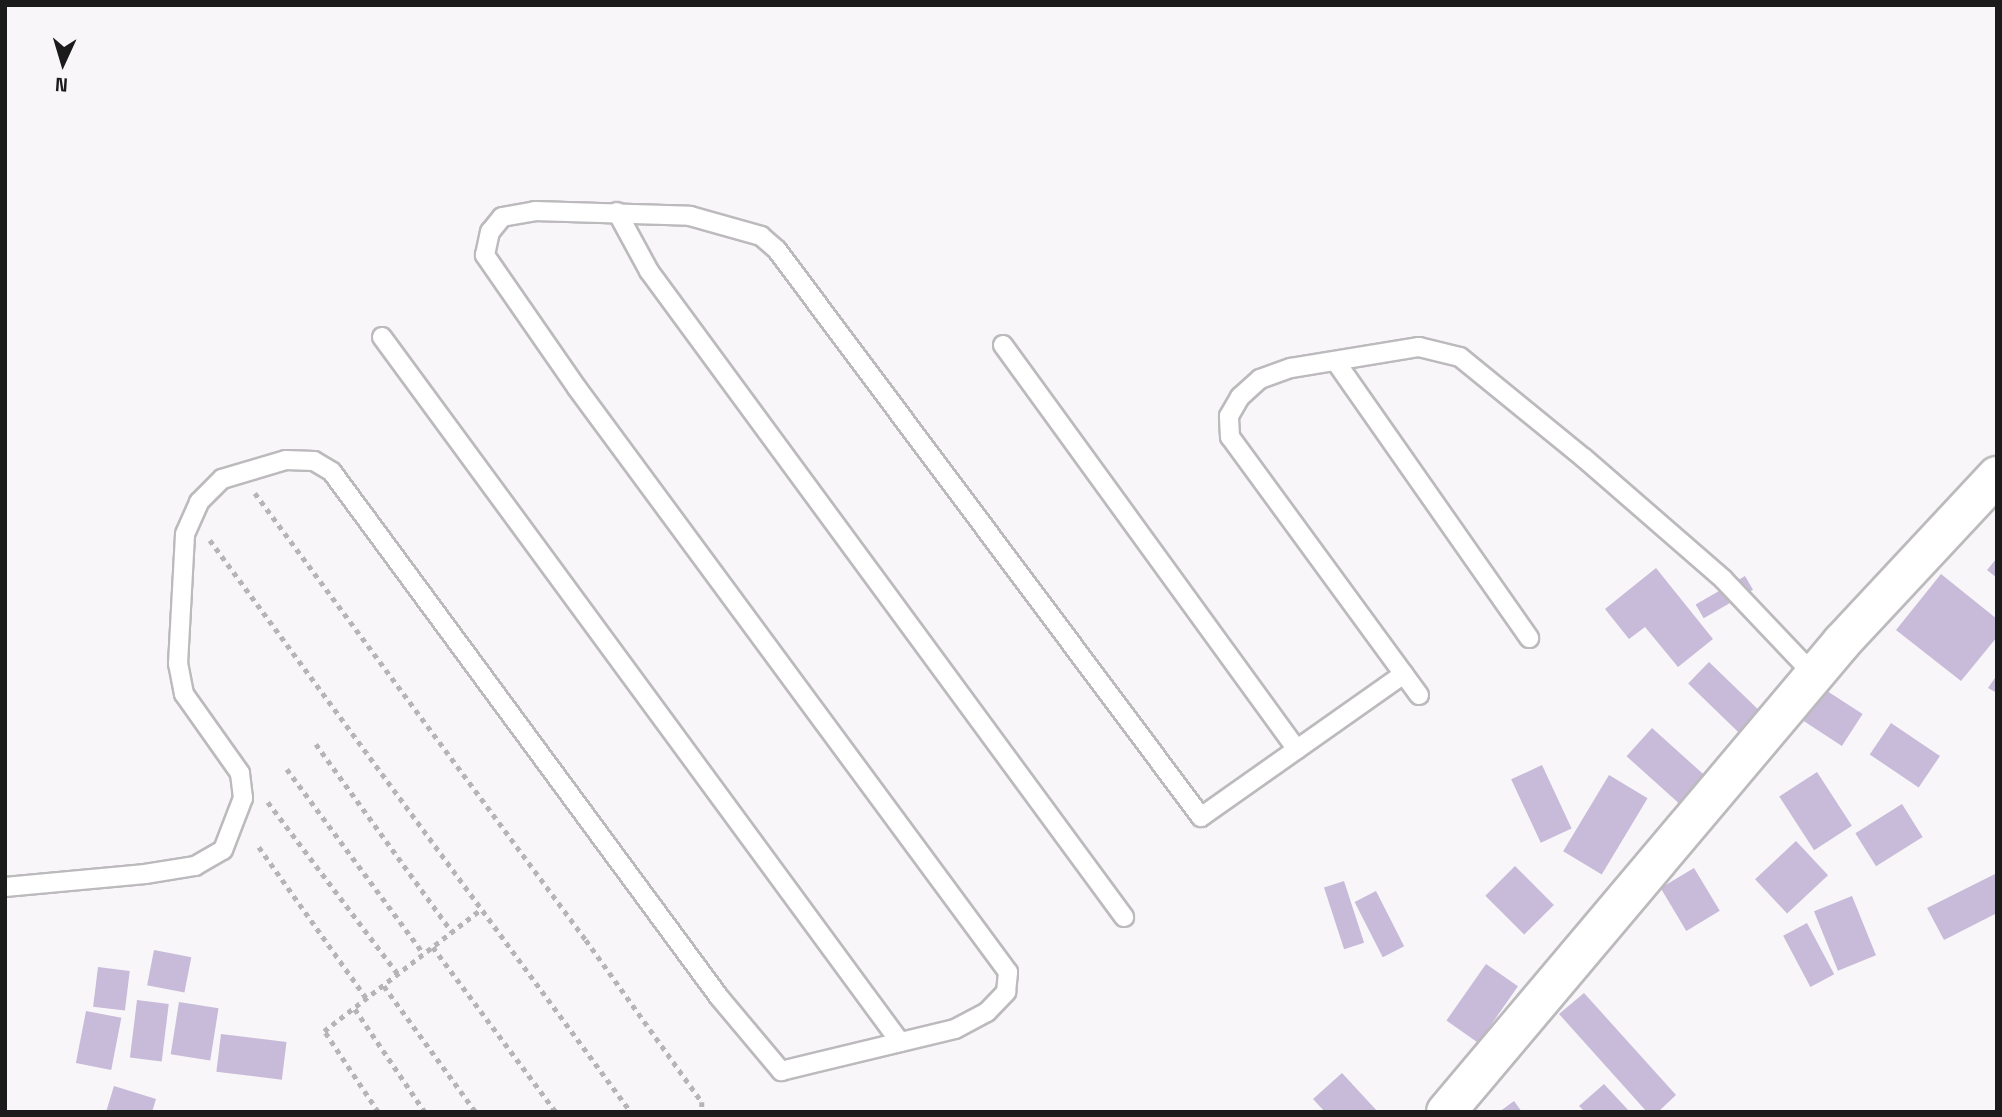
<!DOCTYPE html>
<style>
body{margin:0}
#map{position:relative;width:2002px;height:1117px;overflow:hidden;background:#f8f6f9;font-family:"Space Grotesk",sans-serif}
div>[style]{position:absolute}
.building>*{inset:0;background:#c7bbd9;transform-origin:0 0}
.path>*{height:4.5px;margin-top:-2.25px;transform-origin:0;background:repeating-linear-gradient(90deg,#b6b4b6 0 5px,transparent 0 10px)}
.roads{filter:drop-shadow(2px 0 #bcbabd) drop-shadow(-2px 0 #bcbabd) drop-shadow(0 2px #bcbabd) drop-shadow(0 -2px #bcbabd)}
.service>*{height:18px;margin:-9px;padding:0 9px;transform-origin:9px;border-radius:9px;background:#fff}
.secondary>*{height:38px;margin:-19px;padding:0 19px;transform-origin:19px;border-radius:19px;background:#fff}
span{translate:-50% -50%;white-space:nowrap;text-align:center;line-height:1.15;-webkit-text-stroke:6px #f8f6f9;paint-order:stroke}
.frame{position:absolute;inset:0;border:7px solid #1c1b1c;pointer-events:none}
.north{position:absolute;left:28px;top:28px;width:70px;height:70px;-webkit-text-stroke:5px #f8f6f9;paint-order:stroke;rotate:184deg;font-size:19px;font-weight:700;line-height:28px;text-align:center;color:#1c1b1c}
.north::after{content:'';display:block;margin:auto;width:24px;height:32px;background:#1c1b1c;clip-path:polygon(50% 0,100% 100%,50% 72%,0 100%)}
</style>
<div id="map">
<div class="building">
<div style="clip-path:polygon(1997px 558px,1997px 578px,1987px 570px)"></div>
<div style="clip-path:polygon(1656px 568px,1713px 639px,1678px 667px,1645px 627px,1629px 639px,1605px 609px)"></div>
<div style="clip-path:polygon(1941px 574px,1997px 619px,1997px 637px,1961px 681px,1896px 630px)"></div>
<div style="left:1745px;top:576px;width:16px;height:57px;rotate:60deg"></div>
<div style="left:1709px;top:662px;width:71px;height:30px;rotate:44deg"></div>
<div style="clip-path:polygon(1997px 675px,1997px 693px,1988px 688px)"></div>
<div style="left:1824px;top:689px;width:46px;height:38px;rotate:33deg"></div>
<div style="left:1891px;top:723px;width:59px;height:38px;rotate:34deg"></div>
<div style="left:1652px;top:728px;width:79px;height:38px;rotate:42deg"></div>
<div style="left:1542px;top:765px;width:70px;height:34px;rotate:65deg"></div>
<div style="left:1817px;top:772px;width:64px;height:45px;rotate:57deg"></div>
<div style="left:1609px;top:775px;width:45px;height:89px;rotate:31deg"></div>
<div style="left:1902px;top:804px;width:39px;height:55px;rotate:58deg"></div>
<div style="left:1796px;top:841px;width:47px;height:56px;rotate:47deg"></div>
<div style="left:1515px;top:866px;width:55px;height:42px;rotate:45deg"></div>
<div style="left:1694px;top:868px;width:50px;height:39px;rotate:59deg"></div>
<div style="clip-path:polygon(1997px 873px,1997px 913px,1944px 940px,1927px 908px)"></div>
<div style="left:1344px;top:881px;width:65px;height:21px;rotate:72deg"></div>
<div style="left:1376px;top:891px;width:62px;height:24px;rotate:63deg"></div>
<div style="left:1852px;top:896px;width:64px;height:41px;rotate:68deg"></div>
<div style="left:1807px;top:923px;width:58px;height:27px;rotate:62deg"></div>
<div style="left:154px;top:950px;width:38px;height:36px;rotate:11deg"></div>
<div style="left:1486px;top:964px;width:39px;height:69px;rotate:35deg"></div>
<div style="left:98px;top:967px;width:32px;height:40px;rotate:7deg"></div>
<div style="clip-path:polygon(1584px 993px,1676px 1095px,1658px 1112px,1647px 1112px,1559px 1014px)"></div>
<div style="left:137px;top:1000px;width:32px;height:58px;rotate:7deg"></div>
<div style="left:179px;top:1002px;width:40px;height:53px;rotate:9deg"></div>
<div style="left:86px;top:1011px;width:36px;height:53px;rotate:11deg"></div>
<div style="left:221px;top:1034px;width:66px;height:38px;rotate:7deg"></div>
<div style="clip-path:polygon(1342px 1073px,1378px 1112px,1325px 1112px,1313px 1099px)"></div>
<div style="clip-path:polygon(1604px 1084px,1630px 1112px,1585px 1112px,1579px 1106px)"></div>
<div style="clip-path:polygon(114px 1086px,156px 1099px,152px 1112px,106px 1112px)"></div>
<div style="clip-path:polygon(1514px 1101px,1522px 1112px,1499px 1112px)"></div>
</div>
<div class="path">
<div style="left:255px;top:493px;width:556px;rotate:53.48deg"></div>
<div style="left:586px;top:940px;width:199px;rotate:54.4deg"></div>
<div style="left:702px;top:1102px;width:10px;rotate:90deg"></div>
<div style="left:210px;top:540px;width:710px;rotate:53.65deg"></div>
<div style="left:316px;top:744px;width:232px;rotate:54.1deg"></div>
<div style="left:287px;top:769px;width:230px;rotate:53.5deg"></div>
<div style="left:268px;top:802px;width:216px;rotate:52.9deg"></div>
<div style="left:259px;top:847px;width:186px;rotate:54.6deg"></div>
<div style="left:433px;top:947px;width:206px;rotate:53.3deg"></div>
<div style="left:384px;top:986px;width:156px;rotate:53.9deg"></div>
<div style="left:355px;top:1009px;width:125px;rotate:55.8deg"></div>
<div style="left:378px;top:1112px;width:97px;rotate:-123.7deg"></div>
<div style="left:324px;top:1031px;width:199px;rotate:-37.8deg"></div>
</div>
<div class="roads">
<div class="service">
<div style="left:617px;top:212px;width:67px;rotate:61.5deg"></div>
<div style="left:649px;top:271px;width:802px;rotate:53.67deg"></div>
<div style="left:382px;top:337px;width:875px;rotate:53.69deg"></div>
<div style="left:1003px;top:345px;width:500px;rotate:54deg"></div>
<div style="left:1336px;top:362px;width:337px;rotate:55deg"></div>
<div style="left:1419px;top:695px;width:320px;rotate:-126.2deg"></div>
<div style="left:1230px;top:437px;width:21px;rotate:-93deg"></div>
<div style="left:1229px;top:416px;width:22px;rotate:-60deg"></div>
<div style="left:1240px;top:397px;width:27px;rotate:-42deg"></div>
<div style="left:1260px;top:379px;width:33px;rotate:-20deg"></div>
<div style="left:1291px;top:368px;width:130px;rotate:-9.3deg"></div>
<div style="left:1419px;top:347px;width:42px;rotate:13.7deg"></div>
<div style="left:1460px;top:357px;width:160px;rotate:39.2deg"></div>
<div style="left:1584px;top:458px;width:184px;rotate:41deg"></div>
<div style="left:1723px;top:579px;width:132px;rotate:46.5deg"></div>
<div style="left:5px;top:887px;width:141px;rotate:-5.3deg"></div>
<div style="left:145px;top:874px;width:51px;rotate:-9.1deg"></div>
<div style="left:195px;top:866px;width:32px;rotate:-30deg"></div>
<div style="left:223px;top:850px;width:56px;rotate:-69deg"></div>
<div style="left:243px;top:798px;width:25px;rotate:-97deg"></div>
<div style="left:240px;top:773px;width:97px;rotate:-125.3deg"></div>
<div style="left:184px;top:694px;width:31px;rotate:-101deg"></div>
<div style="left:178px;top:664px;width:130px;rotate:-86.9deg"></div>
<div style="left:185px;top:534px;width:35px;rotate:-66deg"></div>
<div style="left:199px;top:502px;width:33px;rotate:-45deg"></div>
<div style="left:222px;top:479px;width:67px;rotate:-16.5deg"></div>
<div style="left:286px;top:460px;width:28px;rotate:2deg"></div>
<div style="left:314px;top:461px;width:21px;rotate:31deg"></div>
<div style="left:332px;top:472px;width:652px;rotate:53.6deg"></div>
<div style="left:719px;top:997px;width:97px;rotate:50deg"></div>
<div style="left:781px;top:1071px;width:179px;rotate:-13.6deg"></div>
<div style="left:955px;top:1029px;width:36px;rotate:-28deg"></div>
<div style="left:987px;top:1012px;width:28px;rotate:-46deg"></div>
<div style="left:1006px;top:992px;width:20px;rotate:-84deg"></div>
<div style="left:1008px;top:972px;width:726px;rotate:-126.43deg"></div>
<div style="left:577px;top:388px;width:162px;rotate:-124.7deg"></div>
<div style="left:485px;top:255px;width:24px;rotate:-78deg"></div>
<div style="left:490px;top:232px;width:19px;rotate:-51deg"></div>
<div style="left:502px;top:217px;width:34px;rotate:-10deg"></div>
<div style="left:535px;top:211px;width:155px;rotate:1.8deg"></div>
<div style="left:690px;top:216px;width:74px;rotate:15.7deg"></div>
<div style="left:761px;top:236px;width:21px;rotate:41deg"></div>
<div style="left:777px;top:250px;width:708px;rotate:53.21deg"></div>
<div style="left:1201px;top:817px;width:248px;rotate:-35.2deg"></div>
</div>
<div class="secondary">
<div style="left:1446px;top:1112px;width:615px;rotate:-49.88deg"></div>
<div style="left:1842px;top:642px;width:227px;rotate:-47deg"></div>
</div>
</div>
<div class="frame"></div>
<div class="north">N</div>
</div>
